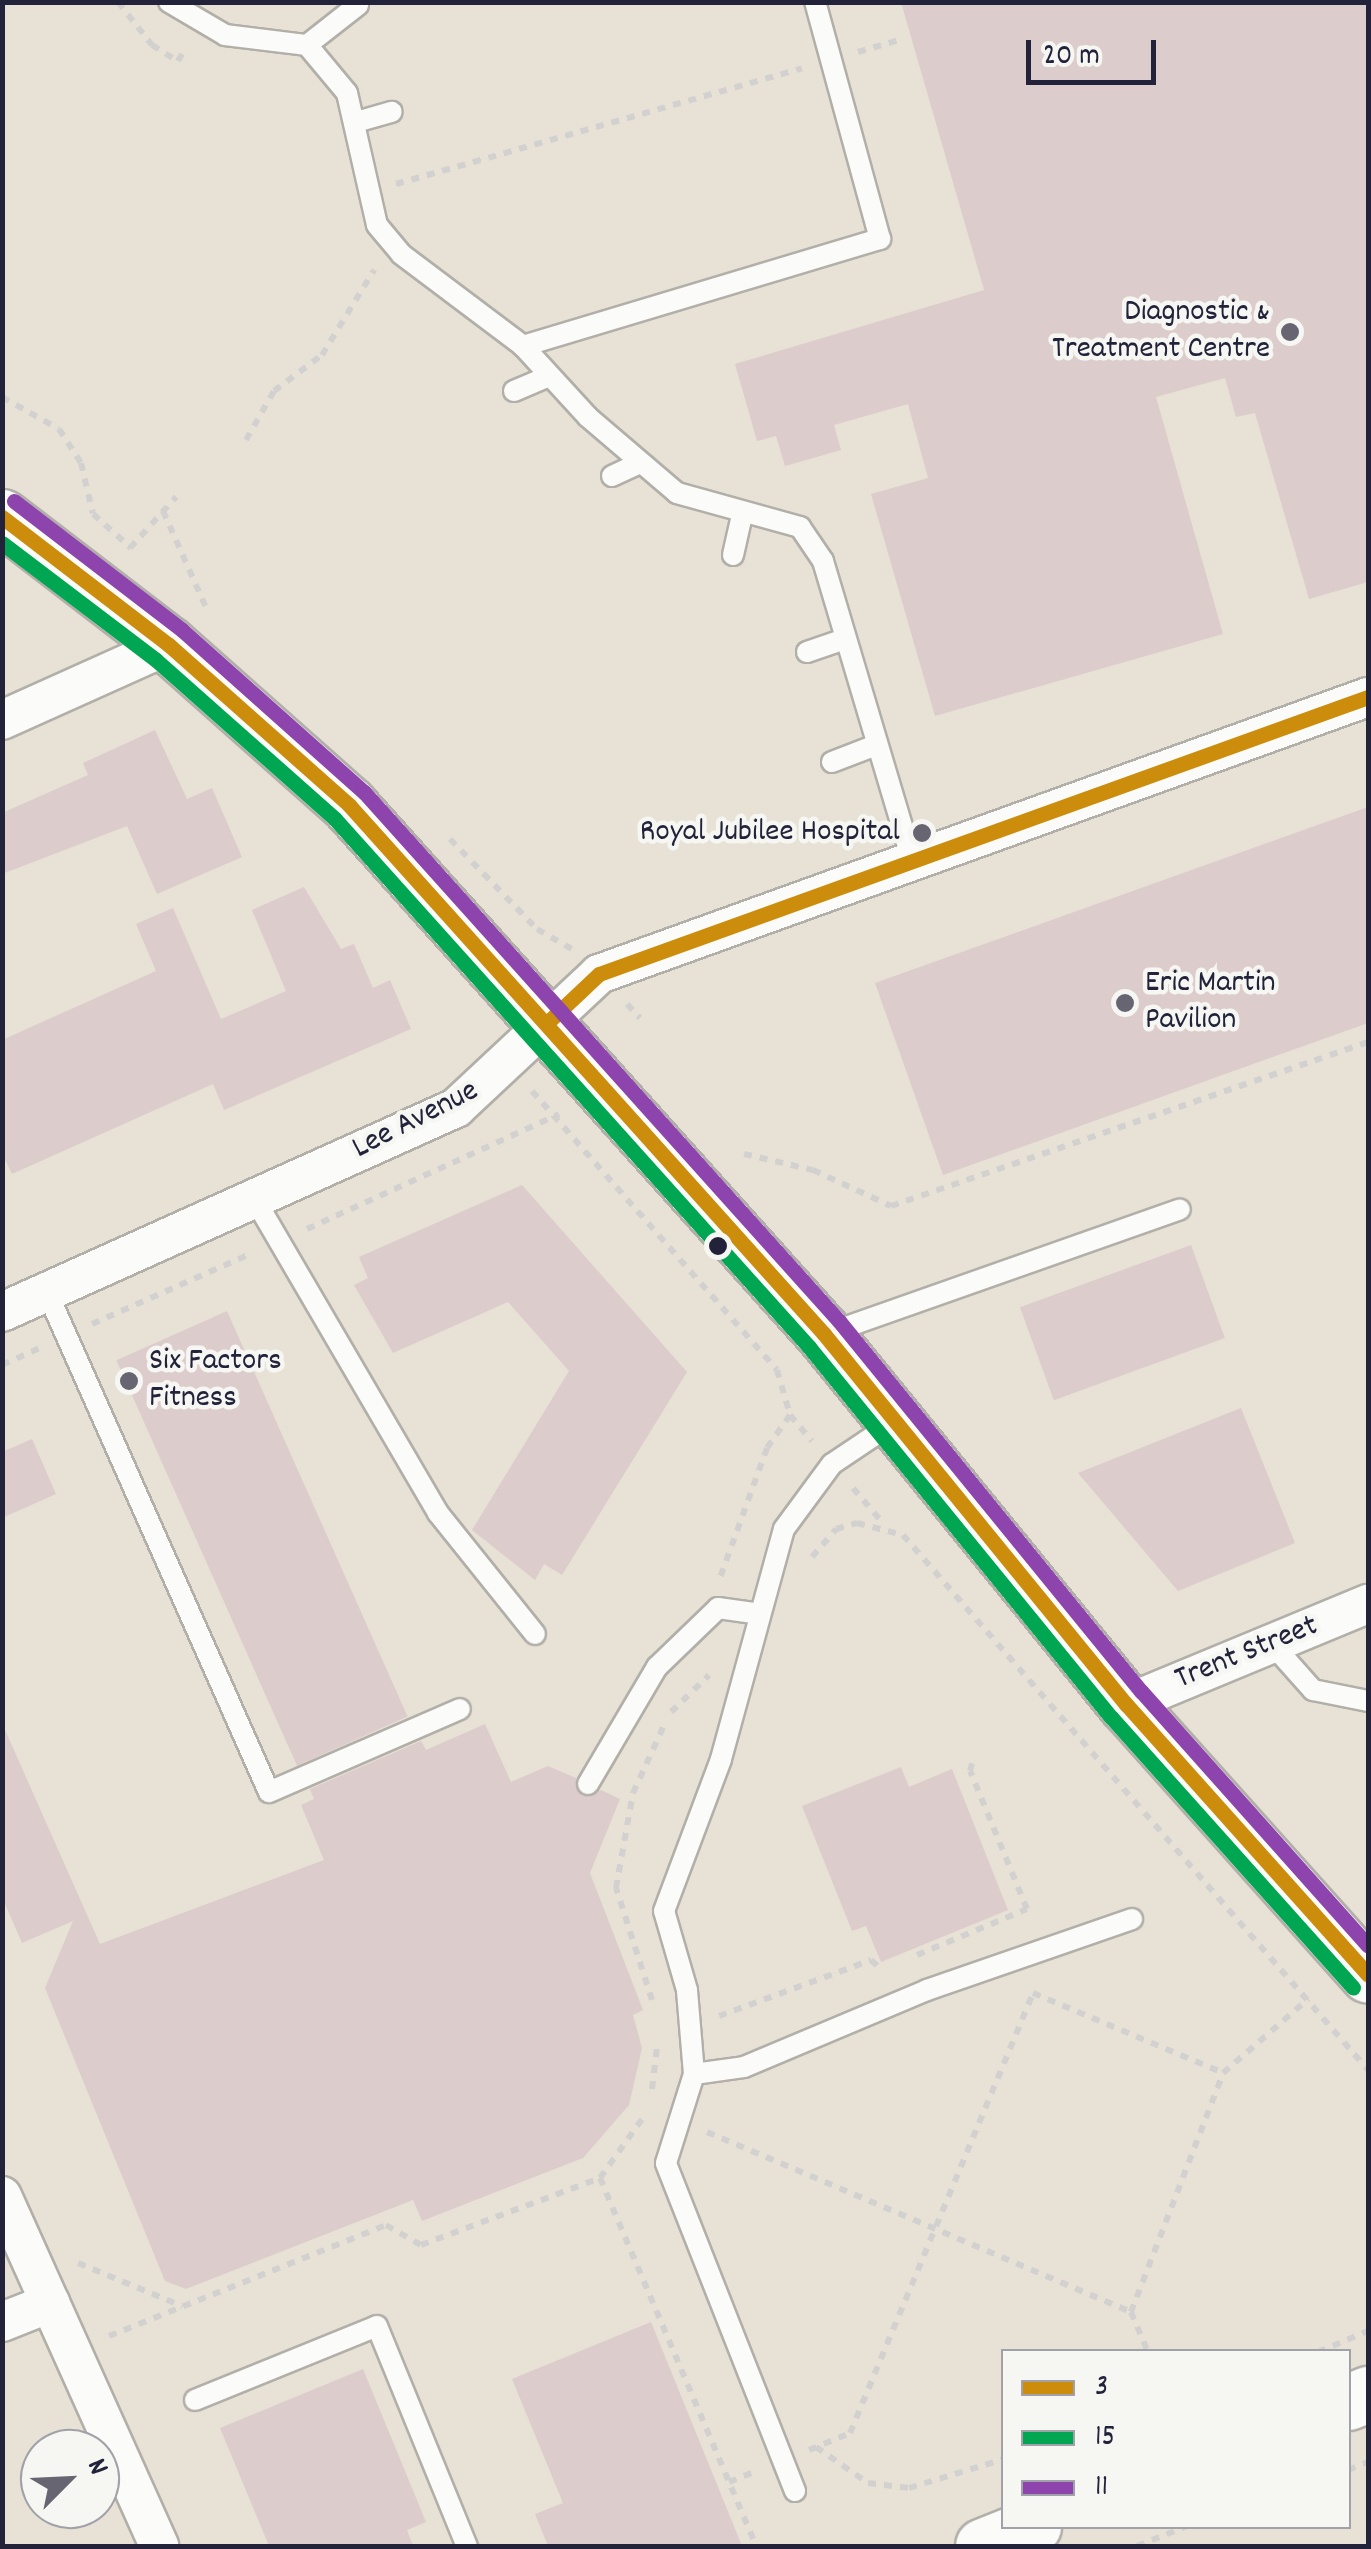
<!DOCTYPE html>
<style>
body{margin:0}
#map{position:relative;width:1371px;height:2549px;overflow:hidden;background:#e7e2d5;font-family:Dekko,sans-serif}
div>[style]{position:absolute}
.building>*{inset:0;background:#dcc;transform-origin:0 0}
.path>*{height:6px;margin-top:-3px;transform-origin:0;background:repeating-linear-gradient(90deg,#d3d1cf 0 8px,transparent 0 16px)}
.roads{filter:drop-shadow(2px 0 #b2afa9) drop-shadow(-2px 0 #b2afa9) drop-shadow(0 2px #b2afa9) drop-shadow(0 -2px #b2afa9)}
.lane>*{height:20px;margin:-10px;padding:0 10px;transform-origin:10px;border-radius:10px;background:#fbfbf9}
.street>*{height:38px;margin:-19px;padding:0 19px;transform-origin:19px;border-radius:19px;background:#fbfbf9}
.secondary>*{height:55px;margin:-27.5px;padding:0 27.5px;transform-origin:27.5px;border-radius:27.5px;background:#fbfbf9}
.bus-1>*{height:15px;margin:-7.5px;padding:0 7.5px;transform-origin:7.5px;border-radius:7.5px;background:#cc8c0c}
.bus-2>*{height:15px;margin:-7.5px;padding:0 7.5px;transform-origin:7.5px;border-radius:7.5px;background:#00a651}
.bus-3>*{height:15px;margin:-7.5px;padding:0 7.5px;transform-origin:7.5px;border-radius:7.5px;background:#8e44ad}
.dots>*{width:28px;height:28px;translate:-50% -50%;box-sizing:border-box;border:5px solid #f6f6f2;border-radius:50%}
span{translate:-50% -50%;white-space:nowrap;text-align:center;line-height:1.15;-webkit-text-stroke:9px #f6f6f2;paint-order:stroke}
.poi-label{font-size:32px;color:#22223b}
.right{translate:-100% -50%;text-align:right}
.left{translate:0 -50%;text-align:left}
.street-label{font-size:32px;color:#22223b}
.frame{position:absolute;inset:0;border:5px solid #22223b;pointer-events:none}
.legend{position:absolute;left:1001px;top:2349px;width:350px;height:180px;box-sizing:border-box;background:#f6f6f2;border:2px solid #a1a1a9;margin:0;padding:12px 18px;list-style:none;font-size:30px;color:#22223b}
.legend li{display:flex;align-items:center;gap:20px;height:50px}
.legend b{width:50px;border:2px solid #a1a1a9}
.north{position:absolute;left:20px;top:2429px;width:100px;height:100px;box-sizing:border-box;background:#f6f6f2;border:2px solid #a1a1a9;border-radius:50%;rotate:66deg;font-size:28px;font-weight:700;line-height:40px;text-align:center;color:#22223b}
.north::after{content:'';display:block;margin:auto;width:35px;height:45px;background:#676571;clip-path:polygon(50% 0,100% 100%,50% 72%,0 100%)}
.scale{position:absolute;left:1026px;top:40px;width:130px;height:45px;box-sizing:border-box;border:5px solid #22223b;border-top:0;padding-left:12px;font-size:30px;line-height:35px;white-space:nowrap;color:#22223b;-webkit-text-stroke:8px #f6f6f2;paint-order:stroke}
</style>
<div id="map">
<div class="building">
<div style="clip-path:polygon(901px 2px,1368px 2px,1368px 582px,1309px 599px,1255px 413px,1236px 417px,1225px 378px,1156px 397px,1223px 634px,935px 716px,871px 494px,928px 478px,908px 404px,834px 425px,841px 450px,785px 466px,776px 436px,757px 441px,735px 364px,984px 290px)"></div>
<div style="clip-path:polygon(155px 730px,187px 799px,212px 788px,242px 857px,157px 894px,127px 826px,2px 874px,2px 813px,88px 775px,83px 763px)"></div>
<div style="clip-path:polygon(1368px 807px,1368px 1023px,943px 1175px,875px 983px)"></div>
<div style="clip-path:polygon(304px 887px,341px 949px,354px 944px,373px 988px,390px 980px,411px 1029px,224px 1110px,213px 1084px,12px 1174px,2px 1153px,2px 1040px,156px 971px,136px 924px,173px 908px,221px 1019px,286px 991px,252px 910px)"></div>
<div style="clip-path:polygon(522px 1185px,687px 1372px,562px 1575px,544px 1564px,535px 1580px,472px 1530px,569px 1371px,508px 1302px,393px 1353px,354px 1285px,368px 1278px,359px 1257px)"></div>
<div style="left:1191px;top:1245px;width:99px;height:182px;rotate:70deg"></div>
<div style="left:227px;top:1311px;width:444px;height:121px;rotate:66deg"></div>
<div style="clip-path:polygon(1241px 1408px,1295px 1543px,1178px 1591px,1078px 1473px)"></div>
<div style="clip-path:polygon(32px 1439px,56px 1494px,2px 1518px,2px 1452px)"></div>
<div style="clip-path:polygon(2px 1723px,100px 1944px,324px 1860px,301px 1805px,314px 1799px,310px 1789px,421px 1741px,426px 1750px,485px 1724px,511px 1782px,548px 1766px,576px 1778px,582px 1796px,601px 1790px,620px 1799px,590px 1873px,643px 2010px,633px 2015px,642px 2048px,629px 2105px,583px 2158px,422px 2221px,413px 2200px,186px 2289px,165px 2281px,45px 1988px,73px 1921px,22px 1943px,2px 1897px)"></div>
<div style="clip-path:polygon(901px 1767px,909px 1787px,952px 1769px,1008px 1910px,881px 1962px,866px 1926px,852px 1931px,802px 1806px)"></div>
<div style="clip-path:polygon(651px 2322px,742px 2546px,548px 2546px,535px 2514px,563px 2503px,512px 2379px)"></div>
<div style="clip-path:polygon(363px 2369px,426px 2522px,407px 2530px,413px 2546px,269px 2546px,220px 2428px)"></div>
</div>
<div class="path">
<div style="left:118px;top:2px;width:55px;rotate:51.7deg"></div>
<div style="left:152px;top:45px;width:31px;rotate:32deg"></div>
<div style="left:178px;top:61px;width:14px;rotate:-60deg"></div>
<div style="left:858px;top:52px;width:43px;rotate:-16.3deg"></div>
<div style="left:396px;top:184px;width:422px;rotate:-15.9deg"></div>
<div style="left:2px;top:397px;width:65px;rotate:29.3deg"></div>
<div style="left:59px;top:429px;width:40px;rotate:57.1deg"></div>
<div style="left:81px;top:463px;width:52px;rotate:76.8deg"></div>
<div style="left:93px;top:514px;width:51px;rotate:41.8deg"></div>
<div style="left:246px;top:440px;width:56px;rotate:-60.3deg"></div>
<div style="left:274px;top:391px;width:60px;rotate:-36.9deg"></div>
<div style="left:322px;top:355px;width:100px;rotate:-58.5deg"></div>
<div style="left:163px;top:511px;width:111px;rotate:66deg"></div>
<div style="left:130px;top:548px;width:69px;rotate:-48deg"></div>
<div style="left:450px;top:839px;width:125px;rotate:46deg"></div>
<div style="left:537px;top:929px;width:40px;rotate:29.7deg"></div>
<div style="left:627px;top:1004px;width:19px;rotate:47deg"></div>
<div style="left:532px;top:1091px;width:371px;rotate:48.7deg"></div>
<div style="left:777px;top:1370px;width:47px;rotate:73.9deg"></div>
<div style="left:790px;top:1415px;width:40px;rotate:124.9deg"></div>
<div style="left:767px;top:1448px;width:138px;rotate:109.9deg"></div>
<div style="left:744px;top:1154px;width:71px;rotate:13.1deg"></div>
<div style="left:813px;top:1170px;width:86px;rotate:24.8deg"></div>
<div style="left:891px;top:1206px;width:504px;rotate:-18.97deg"></div>
<div style="left:307px;top:1229px;width:277px;rotate:-24.5deg"></div>
<div style="left:92px;top:1324px;width:173px;rotate:-23.9deg"></div>
<div style="left:2px;top:1365px;width:42px;rotate:-24.1deg"></div>
<div style="left:790px;top:1415px;width:34px;rotate:50deg"></div>
<div style="left:853px;top:1488px;width:46px;rotate:49.4deg"></div>
<div style="left:812px;top:1557px;width:37px;rotate:-49deg"></div>
<div style="left:836px;top:1529px;width:22px;rotate:-16deg"></div>
<div style="left:857px;top:1523px;width:48px;rotate:14.6deg"></div>
<div style="left:903px;top:1535px;width:709px;rotate:49deg"></div>
<div style="left:671px;top:1712px;width:53px;rotate:-44.2deg"></div>
<div style="left:917px;top:1955px;width:119px;rotate:-22.7deg"></div>
<div style="left:1027px;top:1909px;width:149px;rotate:-112.4deg"></div>
<div style="left:970px;top:1771px;width:16px;rotate:-75deg"></div>
<div style="left:652px;top:2000px;width:118px;rotate:-107.8deg"></div>
<div style="left:616px;top:1888px;width:97px;rotate:-79.9deg"></div>
<div style="left:633px;top:1793px;width:77px;rotate:-65.4deg"></div>
<div style="left:719px;top:2016px;width:162px;rotate:-20.2deg"></div>
<div style="left:871px;top:1960px;width:15px;rotate:42deg"></div>
<div style="left:652px;top:2089px;width:42px;rotate:-83.2deg"></div>
<div style="left:707px;top:2132px;width:461px;rotate:23deg"></div>
<div style="left:1131px;top:2312px;width:43px;rotate:67deg"></div>
<div style="left:600px;top:2178px;width:400px;rotate:67deg"></div>
<div style="left:78px;top:2263px;width:113px;rotate:22.5deg"></div>
<div style="left:1131px;top:2312px;width:256px;rotate:-68.9deg"></div>
<div style="left:1223px;top:2073px;width:113px;rotate:-41deg"></div>
<div style="left:109px;top:2336px;width:298px;rotate:-21.8deg"></div>
<div style="left:386px;top:2225px;width:40px;rotate:29.7deg"></div>
<div style="left:421px;top:2245px;width:191px;rotate:-20.5deg"></div>
<div style="left:600px;top:2178px;width:77px;rotate:-54.5deg"></div>
<div style="left:1318px;top:2352px;width:54px;rotate:-22.8deg"></div>
<div style="left:816px;top:2447px;width:63px;rotate:34.7deg"></div>
<div style="left:868px;top:2483px;width:41px;rotate:7deg"></div>
<div style="left:909px;top:2488px;width:99px;rotate:-17deg"></div>
<div style="left:809px;top:2450px;width:44px;rotate:-22.5deg"></div>
<div style="left:850px;top:2433px;width:477px;rotate:-67.4deg"></div>
<div style="left:1033px;top:1993px;width:206px;rotate:22.8deg"></div>
<div style="left:1348px;top:2470px;width:22px;rotate:-22deg"></div>
<div style="left:729px;top:2482px;width:29px;rotate:-22deg"></div>
<div style="left:1137px;top:2546px;width:54px;rotate:-21.8deg"></div>
</div>
<div class="roads">
<div class="lane">
<div style="left:169px;top:2px;width:65px;rotate:30.5deg"></div>
<div style="left:225px;top:35px;width:83px;rotate:7deg"></div>
<div style="left:307px;top:45px;width:62px;rotate:50.2deg"></div>
<div style="left:347px;top:93px;width:135px;rotate:77.2deg"></div>
<div style="left:377px;top:225px;width:38px;rotate:50deg"></div>
<div style="left:401px;top:254px;width:153px;rotate:37deg"></div>
<div style="left:523px;top:346px;width:96px;rotate:47.5deg"></div>
<div style="left:588px;top:417px;width:117px;rotate:40.5deg"></div>
<div style="left:677px;top:493px;width:128px;rotate:15.5deg"></div>
<div style="left:800px;top:527px;width:41px;rotate:55.9deg"></div>
<div style="left:823px;top:561px;width:312px;rotate:73.4deg"></div>
<div style="left:307px;top:45px;width:65px;rotate:-38.1deg"></div>
<div style="left:356px;top:122px;width:37px;rotate:-16deg"></div>
<div style="left:523px;top:346px;width:373px;rotate:-16.7deg"></div>
<div style="left:880px;top:239px;width:246px;rotate:-105.3deg"></div>
<div style="left:514px;top:391px;width:38px;rotate:-23deg"></div>
<div style="left:612px;top:476px;width:31px;rotate:-25deg"></div>
<div style="left:733px;top:555px;width:41px;rotate:-77.3deg"></div>
<div style="left:807px;top:652px;width:40px;rotate:-18.9deg"></div>
<div style="left:832px;top:762px;width:47px;rotate:-21.1deg"></div>
<div style="left:254px;top:1198px;width:365px;rotate:59.7deg"></div>
<div style="left:438px;top:1513px;width:155px;rotate:51.3deg"></div>
<div style="left:47px;top:1292px;width:547px;rotate:66.06deg"></div>
<div style="left:269px;top:1792px;width:208px;rotate:-23.5deg"></div>
<div style="left:826px;top:1334px;width:375px;rotate:-19.4deg"></div>
<div style="left:1272px;top:1644px;width:62px;rotate:48.3deg"></div>
<div style="left:1313px;top:1690px;width:56px;rotate:11.3deg"></div>
<div style="left:588px;top:1784px;width:136px;rotate:-59.5deg"></div>
<div style="left:657px;top:1667px;width:85px;rotate:-44deg"></div>
<div style="left:718px;top:1608px;width:36px;rotate:8deg"></div>
<div style="left:694px;top:2074px;width:50px;rotate:-8deg"></div>
<div style="left:744px;top:2067px;width:199px;rotate:-22.8deg"></div>
<div style="left:927px;top:1990px;width:217px;rotate:-19.1deg"></div>
<div style="left:195px;top:2400px;width:196px;rotate:-22.1deg"></div>
<div style="left:377px;top:2326px;width:238px;rotate:67.8deg"></div>
<div style="left:795px;top:2491px;width:352px;rotate:-111.5deg"></div>
<div style="left:666px;top:2163px;width:93px;rotate:-72.5deg"></div>
<div style="left:694px;top:2074px;width:84px;rotate:-94.8deg"></div>
<div style="left:687px;top:1990px;width:82px;rotate:-106.2deg"></div>
<div style="left:664px;top:1911px;width:162px;rotate:-69.4deg"></div>
<div style="left:721px;top:1759px;width:238px;rotate:-74.7deg"></div>
<div style="left:784px;top:1529px;width:81px;rotate:-53.6deg"></div>
<div style="left:832px;top:1464px;width:70px;rotate:-33.9deg"></div>
</div>
<div class="street">
<div style="left:2px;top:720px;width:183px;rotate:-24.2deg"></div>
<div style="left:2px;top:1312px;width:498px;rotate:-24.2deg"></div>
<div style="left:456px;top:1108px;width:196px;rotate:-43.1deg"></div>
<div style="left:599px;top:974px;width:817px;rotate:-19.81deg"></div>
<div style="left:1126px;top:1704px;width:262px;rotate:-22.5deg"></div>
<div style="left:2px;top:2196px;width:384px;rotate:65.8deg"></div>
<div style="left:2px;top:2322px;width:52px;rotate:-21.6deg"></div>
</div>
<div class="secondary">
<div style="left:2px;top:517px;width:210px;rotate:37.5deg"></div>
<div style="left:169px;top:645px;width:241px;rotate:41.6deg"></div>
<div style="left:349px;top:805px;width:711px;rotate:48.08deg"></div>
<div style="left:824px;top:1334px;width:478px;rotate:50.8deg"></div>
<div style="left:1126px;top:1704px;width:363px;rotate:48.2deg"></div>
<div style="left:1348px;top:2402px;width:22px;rotate:-22deg"></div>
<div style="left:983px;top:2546px;width:54px;rotate:-21.8deg"></div>
</div>
</div>
<div class="bus-1">
<div style="left:2px;top:517px;width:210px;rotate:37.5deg"></div>
<div style="left:169px;top:645px;width:241px;rotate:41.6deg"></div>
<div style="left:349px;top:805px;width:711px;rotate:48.08deg"></div>
<div style="left:824px;top:1334px;width:478px;rotate:50.8deg"></div>
<div style="left:1126px;top:1704px;width:363px;rotate:48.2deg"></div>
<div style="left:548px;top:1022px;width:70px;rotate:-43.3deg"></div>
<div style="left:599px;top:974px;width:817px;rotate:-19.81deg"></div>
</div>
<div class="bus-2">
<div style="left:2px;top:543px;width:193px;rotate:37.2deg"></div>
<div style="left:156px;top:660px;width:239px;rotate:41.6deg"></div>
<div style="left:335px;top:819px;width:710px;rotate:48.08deg"></div>
<div style="left:809px;top:1347px;width:478px;rotate:50.8deg"></div>
<div style="left:1111px;top:1717px;width:363px;rotate:48.2deg"></div>
</div>
<div class="bus-3">
<div style="left:14px;top:501px;width:212px;rotate:37.5deg"></div>
<div style="left:182px;top:630px;width:244px;rotate:41.7deg"></div>
<div style="left:364px;top:792px;width:711px;rotate:48.08deg"></div>
<div style="left:839px;top:1321px;width:478px;rotate:50.8deg"></div>
<div style="left:1141px;top:1691px;width:341px;rotate:48.3deg"></div>
</div>
<div class="dots">
<div style="left:1290px;top:332px;background:#676571"></div>
<div style="left:922px;top:833px;background:#676571"></div>
<div style="left:1125px;top:1003px;background:#676571"></div>
<div style="left:718px;top:1246px;background:#22223b"></div>
<div style="left:129px;top:1381px;background:#676571"></div>
</div>
<div class="poi-label">
<span class="right" style="left:1270px;top:332px">Diagnostic &amp;<br>Treatment Centre</span>
<span class="right" style="left:900px;top:833px">Royal Jubilee Hospital</span>
<span class="left" style="left:1145px;top:1003px">Eric Martin<br>Pavilion</span>
<span class="left" style="left:149px;top:1381px">Six Factors<br>Fitness</span>
</div>
<div class="street-label">
<span style="left:416px;top:1121px;rotate:-27deg">Lee Avenue</span>
<span style="left:1247px;top:1654px;rotate:-22deg">Trent Street</span>
</div>
<div class="frame"></div>
<ul class="legend">
<li><b style="height:12px;background:#cc8c0c"></b>3</li>
<li><b style="height:12px;background:#00a651"></b>15</li>
<li><b style="height:12px;background:#8e44ad"></b>11</li>
</ul>
<div class="north">N</div>
<div class="scale">20 m</div>
</div>
